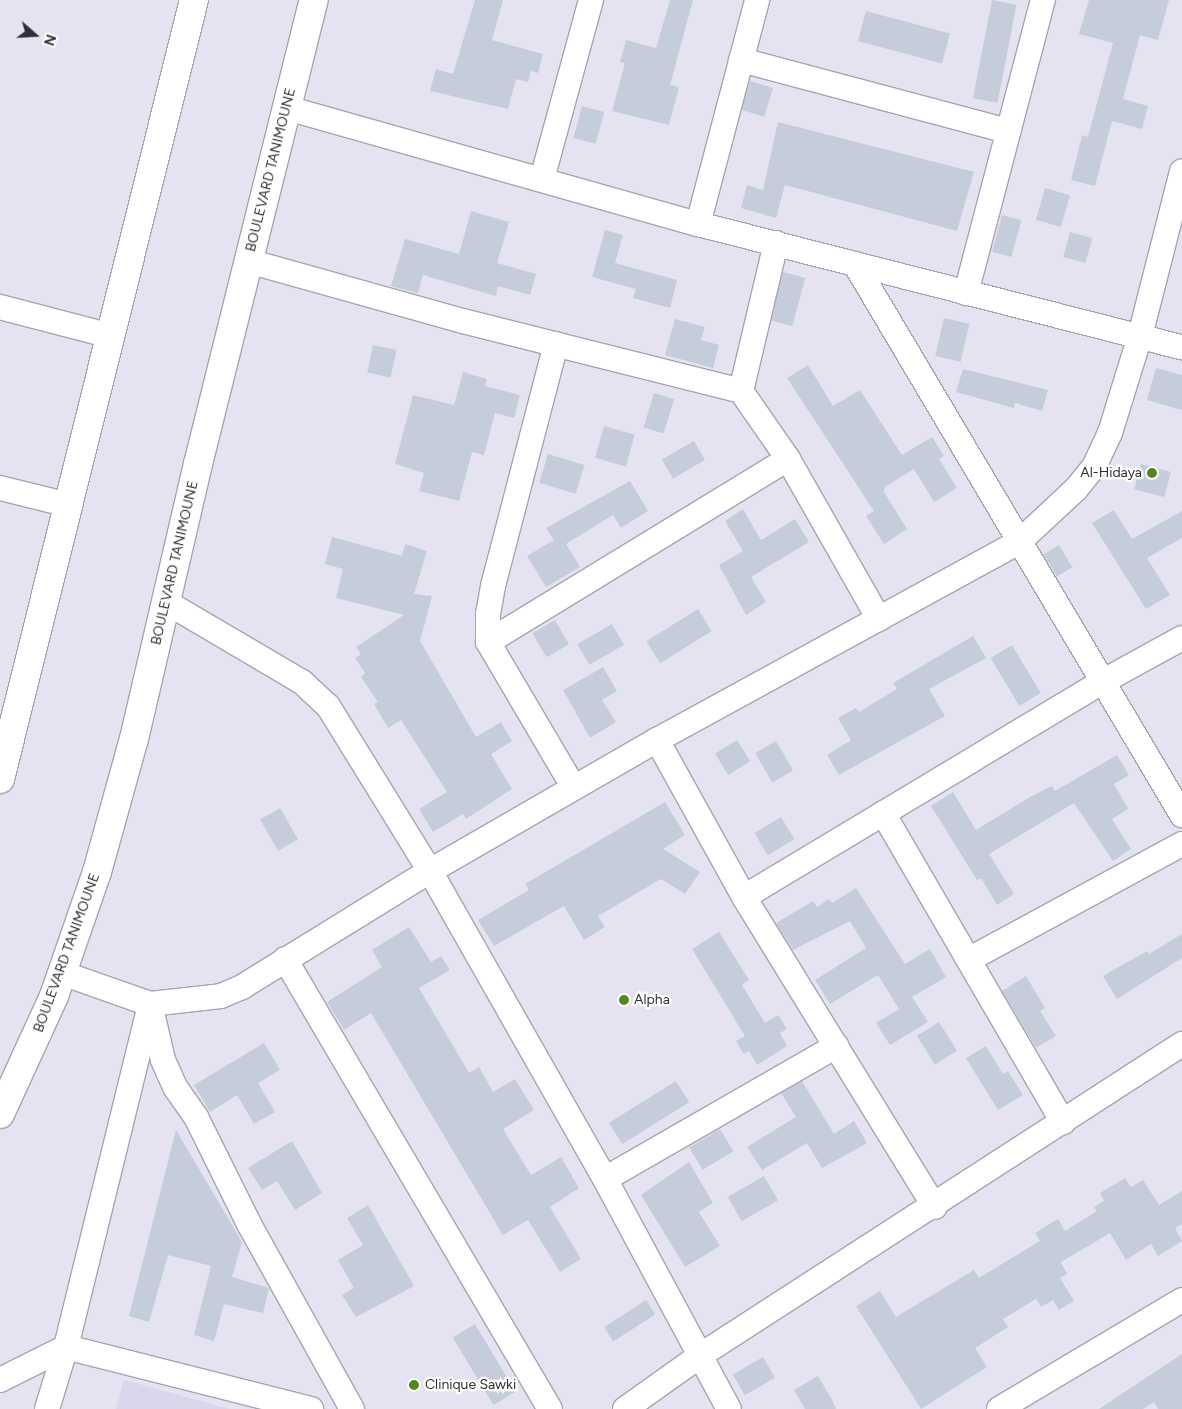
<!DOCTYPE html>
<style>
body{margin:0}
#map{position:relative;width:1182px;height:1409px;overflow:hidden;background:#e5e3f2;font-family:Figtree,sans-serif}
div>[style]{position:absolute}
.built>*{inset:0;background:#dad6ec}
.building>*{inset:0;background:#c5cdda;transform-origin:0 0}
.roads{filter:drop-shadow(1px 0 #a7a4b2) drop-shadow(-1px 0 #a7a4b2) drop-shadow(0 1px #a7a4b2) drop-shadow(0 -1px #a7a4b2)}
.street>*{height:24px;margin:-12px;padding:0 12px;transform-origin:12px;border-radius:12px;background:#fff}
.primary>*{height:28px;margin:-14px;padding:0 14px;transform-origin:14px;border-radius:14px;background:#fff}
.dots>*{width:14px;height:14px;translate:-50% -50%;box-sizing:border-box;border:2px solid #fff;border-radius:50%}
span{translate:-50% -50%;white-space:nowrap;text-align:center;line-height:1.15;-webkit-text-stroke:4.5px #fff;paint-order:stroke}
.street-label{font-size:14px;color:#302f35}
.poi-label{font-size:14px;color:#302f35}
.right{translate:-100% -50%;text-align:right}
.left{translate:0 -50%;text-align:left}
.north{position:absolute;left:10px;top:10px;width:50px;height:50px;-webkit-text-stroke:4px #fff;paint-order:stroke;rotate:109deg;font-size:14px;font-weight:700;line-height:20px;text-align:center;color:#302f35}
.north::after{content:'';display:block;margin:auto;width:18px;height:22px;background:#302f35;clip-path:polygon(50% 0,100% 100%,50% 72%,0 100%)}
</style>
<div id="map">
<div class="built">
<div style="clip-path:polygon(124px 1380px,230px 1409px,116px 1409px)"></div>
</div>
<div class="building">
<div style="clip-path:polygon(475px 0,503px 0,492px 40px,543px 54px,538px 73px,531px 71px,528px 82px,516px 79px,508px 109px,430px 91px,436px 69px,453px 74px)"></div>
<div style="clip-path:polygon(670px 0,693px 0,670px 85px,679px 87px,669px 125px,612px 111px,625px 63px,620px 62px,626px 40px,656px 48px)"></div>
<div style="left:992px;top:0;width:25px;height:100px;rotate:11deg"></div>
<div style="clip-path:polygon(1089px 0,1169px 0,1158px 40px,1140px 35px,1123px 99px,1148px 106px,1142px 129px,1112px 121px,1095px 186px,1071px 180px,1082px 135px,1088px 137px,1113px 43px,1079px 34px)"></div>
<div style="left:866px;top:11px;width:87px;height:31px;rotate:15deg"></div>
<div style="left:750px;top:81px;width:24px;height:30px;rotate:17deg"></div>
<div style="left:582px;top:106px;width:23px;height:33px;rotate:15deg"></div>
<div style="clip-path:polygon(778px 122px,974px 172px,957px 231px,785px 185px,776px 218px,741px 208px,747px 185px,763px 190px)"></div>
<div style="left:1045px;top:188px;width:26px;height:33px;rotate:16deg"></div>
<div style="clip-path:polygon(471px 211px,509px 222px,497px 263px,536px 274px,530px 295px,498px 286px,496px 296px,423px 275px,418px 293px,391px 286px,405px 239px,459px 254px)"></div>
<div style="left:1002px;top:215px;width:20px;height:38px;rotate:15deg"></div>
<div style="clip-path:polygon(605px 230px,623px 235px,615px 263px,677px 280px,670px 308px,633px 298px,636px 289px,592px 277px)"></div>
<div style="left:1070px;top:232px;width:23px;height:26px;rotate:15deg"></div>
<div style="left:783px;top:272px;width:23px;height:50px;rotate:15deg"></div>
<div style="left:944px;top:318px;width:26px;height:39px;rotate:13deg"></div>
<div style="clip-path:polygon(675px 319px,705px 327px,701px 340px,719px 345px,713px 368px,665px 355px)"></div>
<div style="left:373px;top:345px;width:24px;height:28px;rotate:12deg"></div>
<div style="clip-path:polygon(808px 365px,833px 406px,860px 390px,902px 455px,932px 437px,944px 456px,939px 459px,957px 488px,934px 502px,914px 469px,885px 487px,884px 492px,907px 529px,884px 544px,866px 516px,874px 511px,787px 378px)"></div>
<div style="clip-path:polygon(1156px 368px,1182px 375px,1182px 410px,1147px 400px)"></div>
<div style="clip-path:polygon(963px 369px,1048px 390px,1042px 411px,1015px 403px,1014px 408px,956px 392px)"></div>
<div style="clip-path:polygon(463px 372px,487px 379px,485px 386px,520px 395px,514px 418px,495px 413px,484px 455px,472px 452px,459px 501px,419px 491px,424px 473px,395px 464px,413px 395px,454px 405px)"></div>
<div style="left:654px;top:393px;width:21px;height:36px;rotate:17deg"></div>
<div style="left:604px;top:426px;width:32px;height:33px;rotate:16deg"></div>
<div style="left:694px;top:441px;width:22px;height:37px;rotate:60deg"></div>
<div style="left:548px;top:454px;width:38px;height:30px;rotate:17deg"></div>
<div style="left:1141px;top:464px;width:31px;height:26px;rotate:15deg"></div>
<div style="clip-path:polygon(630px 481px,648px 511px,621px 528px,613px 515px,566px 544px,580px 567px,546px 587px,527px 556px,554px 540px,546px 528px)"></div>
<div style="clip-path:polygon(743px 509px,761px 540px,795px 519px,809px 542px,751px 577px,766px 602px,746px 615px,719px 565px,743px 551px,725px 521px)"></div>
<div style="clip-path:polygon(1114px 510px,1132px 539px,1182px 511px,1182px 538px,1147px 558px,1170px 595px,1146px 609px,1092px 523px)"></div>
<div style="clip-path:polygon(332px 537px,402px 556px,405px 544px,427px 551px,414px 594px,432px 596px,420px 641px,476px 737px,501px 722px,512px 741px,491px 754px,512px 789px,466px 819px,463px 814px,433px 832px,419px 809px,447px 792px,401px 720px,388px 728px,374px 704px,378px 702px,361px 677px,365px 673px,355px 658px,361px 654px,356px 647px,404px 615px,336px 598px,343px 569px,325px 564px)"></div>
<div style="left:1059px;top:545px;width:26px;height:18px;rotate:59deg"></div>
<div style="left:698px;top:609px;width:26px;height:61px;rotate:58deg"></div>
<div style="left:555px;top:620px;width:28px;height:26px;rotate:60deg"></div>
<div style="left:612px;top:624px;width:24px;height:40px;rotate:60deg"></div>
<div style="clip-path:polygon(973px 636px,986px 658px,929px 689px,945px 716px,839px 775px,827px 755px,851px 740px,838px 718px,856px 708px,859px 712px,897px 689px,893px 683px)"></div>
<div style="left:1012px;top:645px;width:56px;height:25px;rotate:59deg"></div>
<div style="clip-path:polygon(603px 667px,617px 691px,602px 700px,616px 722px,590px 738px,563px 690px)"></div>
<div style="left:737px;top:740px;width:25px;height:26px;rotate:58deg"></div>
<div style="left:776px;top:741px;width:34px;height:24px;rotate:60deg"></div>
<div style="clip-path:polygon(1117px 755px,1129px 775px,1114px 784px,1128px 809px,1112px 819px,1131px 849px,1113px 861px,1074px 803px,989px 854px,1014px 894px,997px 905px,981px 878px,977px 880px,931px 806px,953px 792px,976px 830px,1030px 797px,1052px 786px,1055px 791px)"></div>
<div style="clip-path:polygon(665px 802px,685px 835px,663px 849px,700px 872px,685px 894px,661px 879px,598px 916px,605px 927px,584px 940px,564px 906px,494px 946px,478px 920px,529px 890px,525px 884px)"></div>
<div style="left:280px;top:808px;width:36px;height:23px;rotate:60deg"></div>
<div style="left:781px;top:817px;width:26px;height:31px;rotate:59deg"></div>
<div style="clip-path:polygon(856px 888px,905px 964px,930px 949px,946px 977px,912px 997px,928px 1022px,890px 1045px,876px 1023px,899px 1009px,878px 975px,830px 1004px,815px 980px,866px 948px,850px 921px,793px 950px,776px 923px,813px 901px,817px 907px,829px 899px,832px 903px)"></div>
<div style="clip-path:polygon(409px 927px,431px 962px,441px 956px,450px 970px,419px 988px,469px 1073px,479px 1067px,493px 1092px,515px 1079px,534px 1110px,503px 1129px,531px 1175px,561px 1157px,579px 1188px,550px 1207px,581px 1259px,560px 1272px,528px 1220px,503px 1235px,371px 1013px,344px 1030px,327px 1002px,382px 967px,372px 950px)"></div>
<div style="clip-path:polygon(719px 932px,749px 980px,742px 985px,765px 1023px,778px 1015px,787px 1029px,780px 1033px,787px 1046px,757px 1065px,749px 1051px,744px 1054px,736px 1041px,745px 1036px,692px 949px)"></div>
<div style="clip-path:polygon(1182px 934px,1182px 958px,1117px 999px,1103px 976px,1147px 951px,1149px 954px)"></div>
<div style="clip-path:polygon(1026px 976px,1045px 1008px,1040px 1011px,1056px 1036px,1036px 1048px,1002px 991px)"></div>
<div style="left:939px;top:1022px;width:34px;height:26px;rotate:58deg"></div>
<div style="clip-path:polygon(264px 1043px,280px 1070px,258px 1083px,275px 1112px,254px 1124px,237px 1095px,210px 1112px,194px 1085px)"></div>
<div style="clip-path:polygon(986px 1046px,1003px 1074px,1008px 1071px,1023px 1095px,998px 1110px,966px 1058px)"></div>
<div style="left:676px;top:1081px;width:25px;height:79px;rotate:58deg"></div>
<div style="clip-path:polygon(802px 1081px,834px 1134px,854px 1121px,867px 1143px,822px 1168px,807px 1143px,762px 1170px,747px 1147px,796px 1117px,781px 1093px)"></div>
<div style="left:720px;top:1129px;width:26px;height:36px;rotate:59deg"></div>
<div style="clip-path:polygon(176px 1130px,242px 1242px,232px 1277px,269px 1288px,263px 1313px,224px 1304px,214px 1341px,194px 1335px,211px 1266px,168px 1255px,149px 1322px,129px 1316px)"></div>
<div style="clip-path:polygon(292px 1141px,322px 1193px,295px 1210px,277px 1181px,262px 1190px,248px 1168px)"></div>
<div style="clip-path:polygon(689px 1162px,713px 1203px,699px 1212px,720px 1246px,685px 1267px,641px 1195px)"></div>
<div style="left:764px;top:1176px;width:28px;height:42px;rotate:60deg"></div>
<div style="clip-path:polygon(1125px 1178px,1131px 1187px,1143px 1180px,1159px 1205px,1182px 1191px,1182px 1224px,1175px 1228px,1182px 1241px,1158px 1256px,1151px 1244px,1126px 1260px,1110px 1233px,1061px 1262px,1067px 1274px,1060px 1278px,1074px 1301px,1059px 1310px,1053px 1300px,1041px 1307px,1036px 1299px,1003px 1319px,1008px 1327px,975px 1348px,987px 1367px,921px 1409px,856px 1306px,880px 1291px,896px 1317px,974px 1270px,979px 1278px,1040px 1241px,1035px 1233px,1058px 1219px,1065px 1231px,1097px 1211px,1094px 1207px,1104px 1201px,1100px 1193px)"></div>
<div style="clip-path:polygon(368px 1205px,414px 1286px,356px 1317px,342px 1295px,354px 1288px,338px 1260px,363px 1245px,347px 1218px)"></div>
<div style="left:646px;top:1300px;width:17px;height:50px;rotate:57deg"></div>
<div style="left:475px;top:1324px;width:79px;height:26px;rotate:59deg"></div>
<div style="clip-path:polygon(1182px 1354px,1182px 1409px,1158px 1409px,1154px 1402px,1143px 1409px,1099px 1409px)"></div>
<div style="left:763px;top:1357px;width:24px;height:35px;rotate:60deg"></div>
<div style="clip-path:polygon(818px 1376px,831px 1398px,836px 1409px,805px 1409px,794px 1390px)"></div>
</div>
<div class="roads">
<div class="street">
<div style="left:741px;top:60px;width:276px;rotate:14.9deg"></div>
<div style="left:287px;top:108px;width:427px;rotate:15.8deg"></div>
<div style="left:698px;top:224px;width:499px;rotate:14.3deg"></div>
<div style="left:542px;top:179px;width:186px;rotate:-74.7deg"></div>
<div style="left:698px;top:224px;width:232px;rotate:-75.2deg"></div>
<div style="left:776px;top:243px;width:152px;rotate:103.3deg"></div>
<div style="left:741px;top:391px;width:83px;rotate:55.3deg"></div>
<div style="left:788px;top:459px;width:184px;rotate:60.4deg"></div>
<div style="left:248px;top:261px;width:223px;rotate:15.6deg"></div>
<div style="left:463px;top:321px;width:287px;rotate:14.1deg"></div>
<div style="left:855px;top:264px;width:641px;rotate:59.31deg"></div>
<div style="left:966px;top:293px;width:303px;rotate:-75.3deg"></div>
<div style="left:0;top:307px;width:115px;rotate:14.6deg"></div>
<div style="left:556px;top:344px;width:250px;rotate:104.6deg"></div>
<div style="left:493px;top:586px;width:27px;rotate:100deg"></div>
<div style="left:488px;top:613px;width:29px;rotate:90deg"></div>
<div style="left:488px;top:642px;width:169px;rotate:59.5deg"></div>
<div style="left:0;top:488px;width:71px;rotate:13.8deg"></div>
<div style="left:166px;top:602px;width:158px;rotate:30.5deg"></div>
<div style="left:302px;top:682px;width:35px;rotate:43deg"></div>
<div style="left:328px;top:706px;width:194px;rotate:58.3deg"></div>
<div style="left:430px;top:871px;width:354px;rotate:60.4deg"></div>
<div style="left:605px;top:1179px;width:261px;rotate:61.7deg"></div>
<div style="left:488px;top:642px;width:351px;rotate:-31.4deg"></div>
<div style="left:657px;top:740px;width:179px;rotate:61deg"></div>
<div style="left:744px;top:897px;width:364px;rotate:58.4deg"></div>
<div style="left:883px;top:813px;width:358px;rotate:59.8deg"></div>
<div style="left:744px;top:897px;width:418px;rotate:-31deg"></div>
<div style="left:1102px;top:682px;width:91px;rotate:-28.8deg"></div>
<div style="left:285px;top:959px;width:522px;rotate:59.51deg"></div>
<div style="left:970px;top:959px;width:241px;rotate:-28.5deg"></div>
<div style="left:62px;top:973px;width:93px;rotate:19.4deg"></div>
<div style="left:150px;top:1004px;width:71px;rotate:-6.4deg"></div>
<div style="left:221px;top:996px;width:23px;rotate:-23deg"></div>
<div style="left:242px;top:987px;width:221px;rotate:-31.7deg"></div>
<div style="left:430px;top:871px;width:262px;rotate:-30deg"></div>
<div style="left:657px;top:740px;width:413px;rotate:-28.7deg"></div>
<div style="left:1019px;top:542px;width:78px;rotate:-42.9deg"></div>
<div style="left:1076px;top:489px;width:28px;rotate:-51deg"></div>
<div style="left:1094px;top:467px;width:38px;rotate:-65deg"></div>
<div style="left:1110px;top:433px;width:102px;rotate:-72.8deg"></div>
<div style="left:1140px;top:336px;width:170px;rotate:-75.7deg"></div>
<div style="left:150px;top:1004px;width:57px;rotate:76.9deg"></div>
<div style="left:163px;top:1060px;width:30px;rotate:66deg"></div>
<div style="left:175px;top:1087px;width:37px;rotate:55deg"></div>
<div style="left:196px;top:1117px;width:119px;rotate:63.6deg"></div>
<div style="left:249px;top:1224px;width:212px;rotate:60.9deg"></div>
<div style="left:605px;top:1179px;width:267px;rotate:-29.9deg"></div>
<div style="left:0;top:1380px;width:74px;rotate:-26.6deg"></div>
<div style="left:66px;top:1347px;width:253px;rotate:14.2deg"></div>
<div style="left:47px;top:1409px;width:65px;rotate:-73deg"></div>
<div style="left:66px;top:1347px;width:349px;rotate:-76.2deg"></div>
<div style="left:625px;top:1409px;width:93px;rotate:-35.4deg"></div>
<div style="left:701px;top:1355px;width:573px;rotate:-32.89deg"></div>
<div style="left:999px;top:1409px;width:213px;rotate:-30.8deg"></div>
</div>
<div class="primary">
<div style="left:0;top:779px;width:803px;rotate:-76.02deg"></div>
<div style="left:0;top:1114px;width:130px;rotate:-65.4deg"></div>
<div style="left:54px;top:996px;width:131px;rotate:-70.9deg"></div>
<div style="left:97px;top:872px;width:138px;rotate:-74.5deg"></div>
<div style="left:134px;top:739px;width:282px;rotate:-76.9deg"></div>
<div style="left:198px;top:464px;width:478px;rotate:-76deg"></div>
</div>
</div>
<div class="dots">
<div style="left:1152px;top:473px;background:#558619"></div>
<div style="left:624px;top:1000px;background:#558619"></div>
<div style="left:414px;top:1385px;background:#558619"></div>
</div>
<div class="street-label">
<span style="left:271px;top:170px;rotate:-76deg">BOULEVARD TANIMOUNE</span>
<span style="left:175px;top:563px;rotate:-77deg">BOULEVARD TANIMOUNE</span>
<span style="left:67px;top:953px;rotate:-70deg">BOULEVARD TANIMOUNE</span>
</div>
<div class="poi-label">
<span class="right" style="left:1142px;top:473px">Al-Hidaya</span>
<span class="left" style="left:634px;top:1000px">Alpha</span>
<span class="left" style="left:425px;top:1385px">Clinique Sawki</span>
</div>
<div class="north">N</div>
</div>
